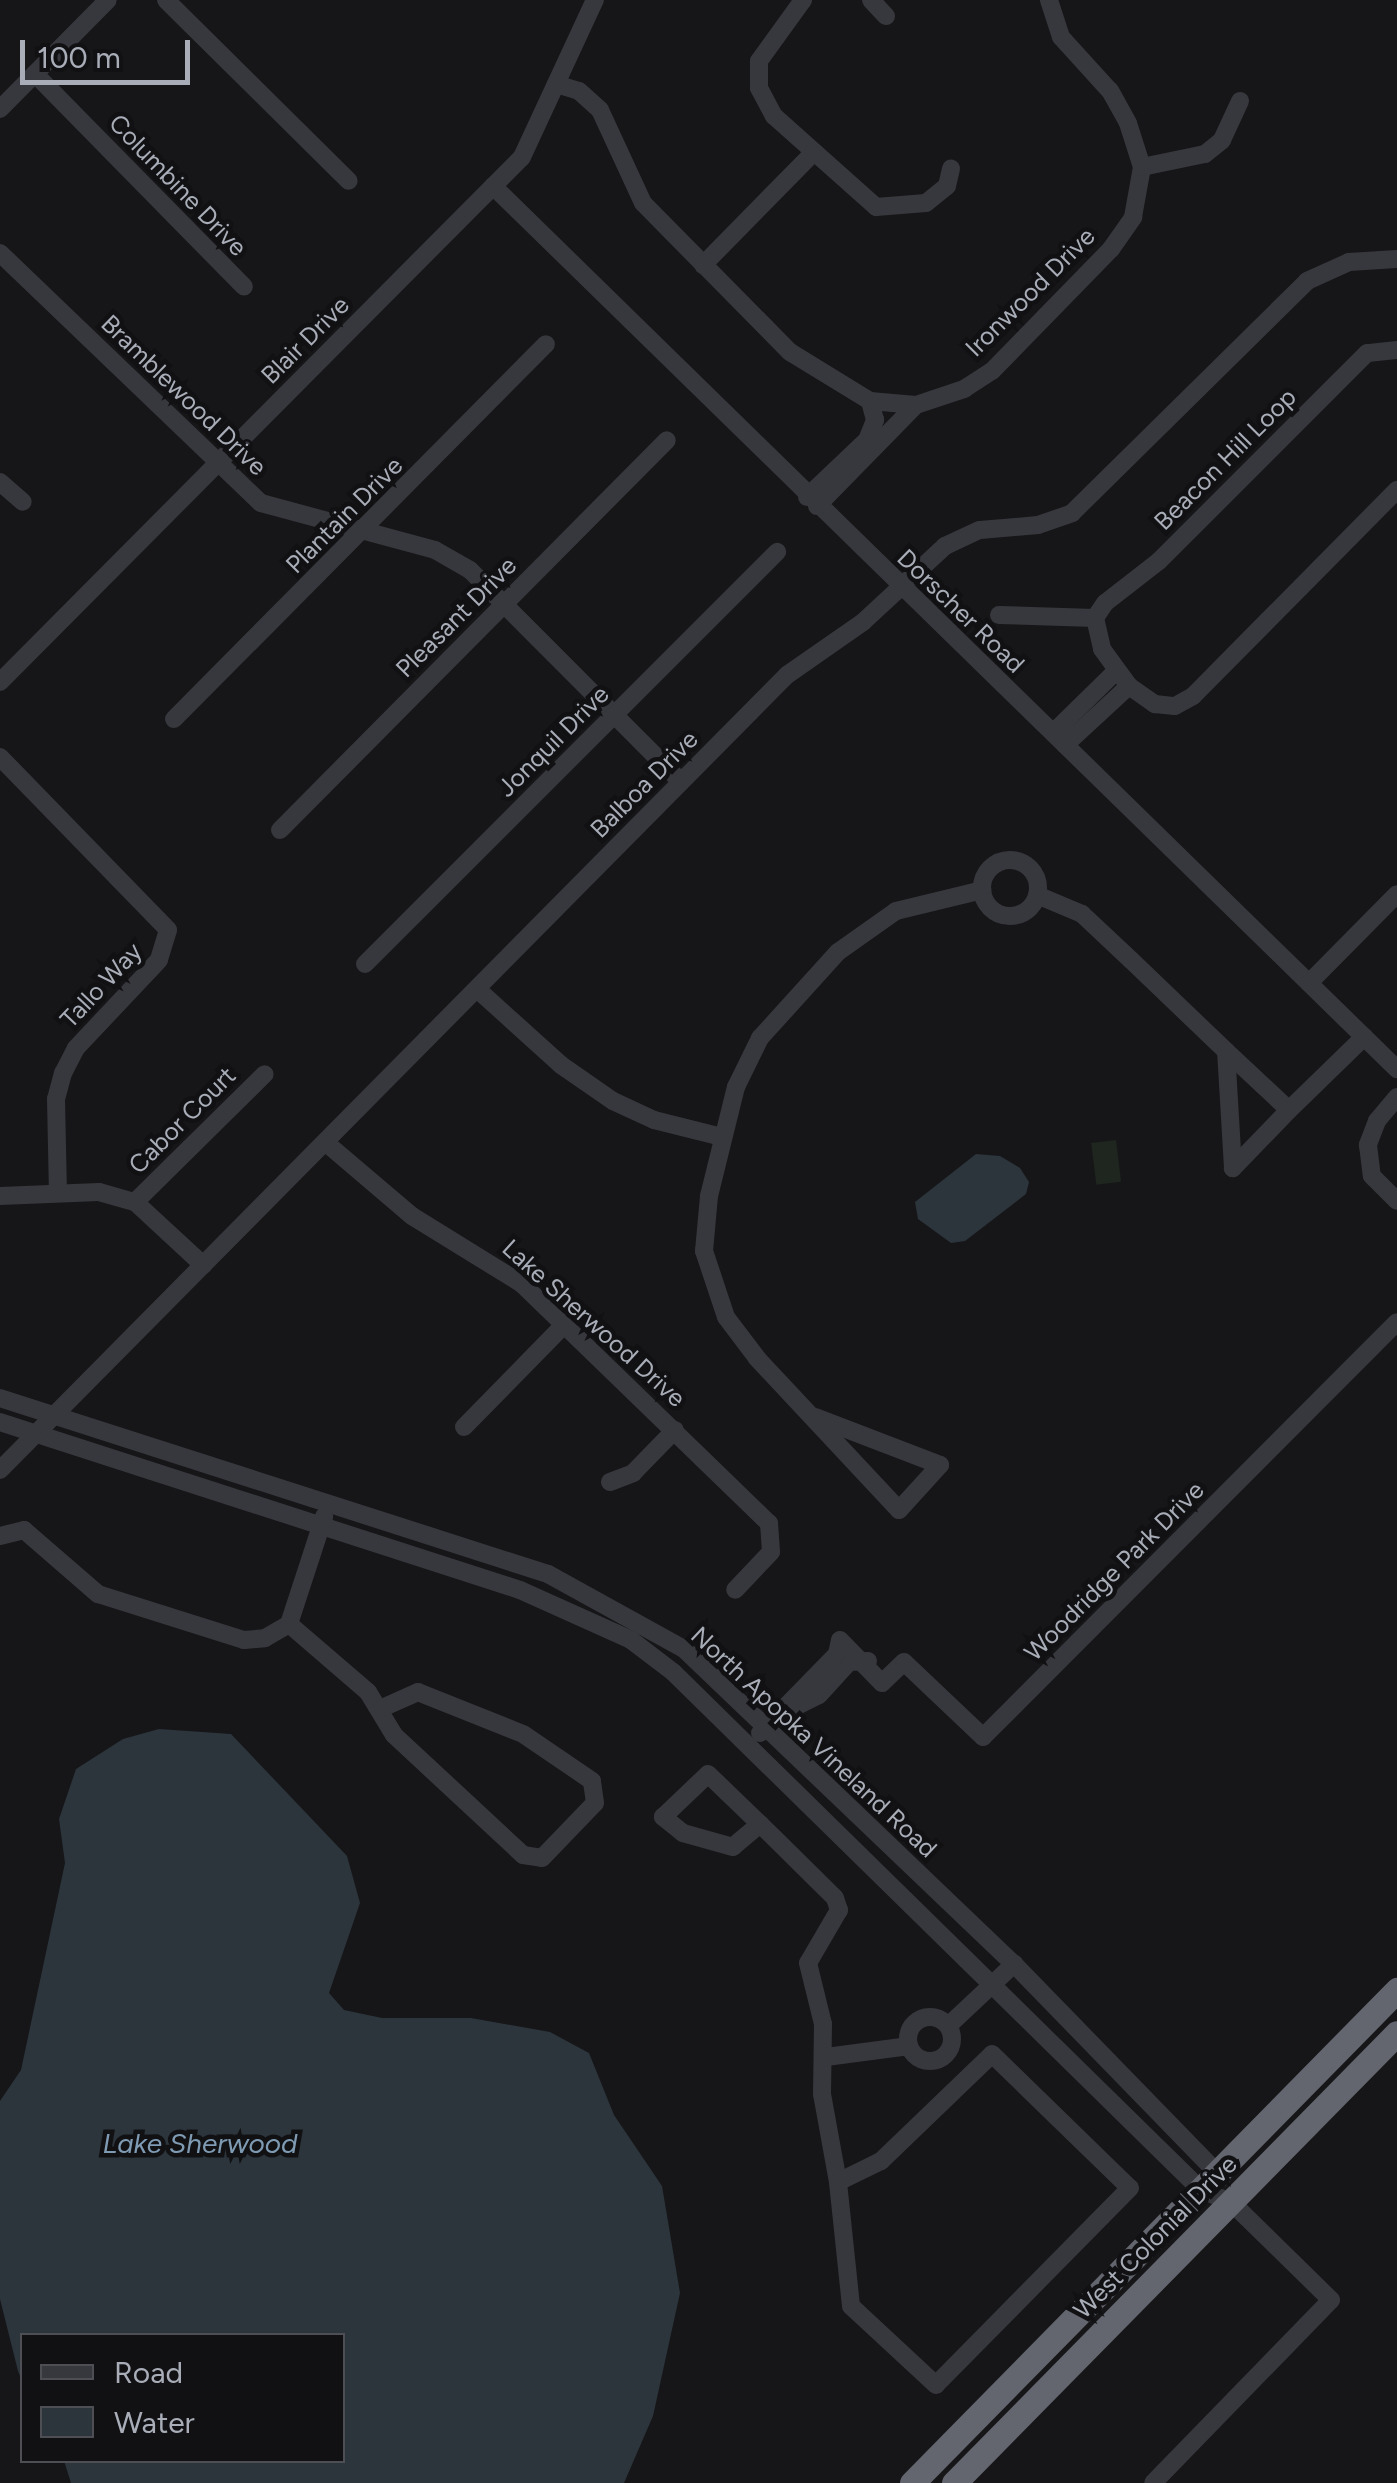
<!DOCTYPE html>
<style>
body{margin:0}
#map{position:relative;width:1397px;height:2483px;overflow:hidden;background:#161618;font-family:Figtree,sans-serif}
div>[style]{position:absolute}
.green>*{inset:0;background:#1e261f;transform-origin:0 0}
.water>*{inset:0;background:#2c353c}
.minor>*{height:18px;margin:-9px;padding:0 9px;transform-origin:9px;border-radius:9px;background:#37383d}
.minor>.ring{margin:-9px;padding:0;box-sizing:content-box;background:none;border:18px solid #37383d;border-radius:50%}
.highway>*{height:25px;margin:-12.5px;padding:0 12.5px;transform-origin:12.5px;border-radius:12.5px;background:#63666e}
span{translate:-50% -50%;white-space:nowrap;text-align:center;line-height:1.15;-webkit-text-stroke:9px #111113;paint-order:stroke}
.street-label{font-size:25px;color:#a8adb8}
.water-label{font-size:28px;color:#7f9bb3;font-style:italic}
.legend{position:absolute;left:20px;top:2333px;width:325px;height:130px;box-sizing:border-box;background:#111113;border:2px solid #4d4f55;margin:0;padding:12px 18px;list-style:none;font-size:30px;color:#a8adb8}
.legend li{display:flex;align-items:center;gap:20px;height:50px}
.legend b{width:50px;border:2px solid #4d4f55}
.scale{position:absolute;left:20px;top:40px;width:170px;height:45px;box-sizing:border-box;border:5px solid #a8adb8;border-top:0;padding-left:12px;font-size:30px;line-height:35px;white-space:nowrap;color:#a8adb8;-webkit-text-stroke:8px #111113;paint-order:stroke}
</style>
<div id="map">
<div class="green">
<div style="left:1116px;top:1140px;width:42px;height:25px;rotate:83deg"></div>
</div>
<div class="water">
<div style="clip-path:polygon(976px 1154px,1000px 1156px,1020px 1168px,1029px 1182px,1026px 1194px,965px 1241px,951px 1243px,918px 1219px,915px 1202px)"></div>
<div style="clip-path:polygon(159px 1729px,231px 1734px,347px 1856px,360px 1903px,329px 1993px,344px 2010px,382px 2018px,471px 2018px,550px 2032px,589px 2053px,614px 2115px,662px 2186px,680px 2293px,653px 2416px,624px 2483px,71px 2483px,64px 2461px,342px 2460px,342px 2336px,22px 2336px,22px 2381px,18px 2371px,0 2299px,0 2101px,21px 2070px,65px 1863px,59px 1819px,76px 1769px,123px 1739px)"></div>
</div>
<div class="minor">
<div style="left:166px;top:0;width:257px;rotate:44.7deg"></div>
<div style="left:803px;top:0;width:75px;rotate:125.8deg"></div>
<div style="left:759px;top:61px;width:27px;rotate:90deg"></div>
<div style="left:759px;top:88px;width:32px;rotate:62deg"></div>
<div style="left:774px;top:116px;width:137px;rotate:41.7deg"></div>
<div style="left:876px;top:207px;width:50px;rotate:-4.6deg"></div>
<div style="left:926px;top:203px;width:27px;rotate:-39deg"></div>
<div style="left:947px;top:186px;width:18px;rotate:-77deg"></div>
<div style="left:871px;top:0;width:22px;rotate:47deg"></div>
<div style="left:35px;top:74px;width:298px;rotate:45.5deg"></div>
<div style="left:556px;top:84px;width:24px;rotate:17deg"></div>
<div style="left:579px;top:91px;width:28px;rotate:42deg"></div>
<div style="left:600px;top:110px;width:102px;rotate:65.2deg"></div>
<div style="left:643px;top:203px;width:209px;rotate:45.4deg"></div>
<div style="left:790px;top:352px;width:94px;rotate:31.5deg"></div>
<div style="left:870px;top:401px;width:46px;rotate:5deg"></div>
<div style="left:916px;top:405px;width:51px;rotate:-18.4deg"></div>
<div style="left:964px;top:389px;width:33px;rotate:-33deg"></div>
<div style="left:992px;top:371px;width:170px;rotate:-45.7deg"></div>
<div style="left:1111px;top:249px;width:39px;rotate:-55deg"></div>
<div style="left:1133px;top:217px;width:51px;rotate:-79.8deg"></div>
<div style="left:1142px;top:167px;width:46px;rotate:-107.7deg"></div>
<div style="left:1128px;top:123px;width:37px;rotate:-119deg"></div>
<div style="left:1110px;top:91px;width:73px;rotate:-132.2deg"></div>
<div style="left:1061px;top:37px;width:39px;rotate:-108deg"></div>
<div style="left:0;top:109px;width:153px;rotate:-45.3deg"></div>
<div style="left:1142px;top:167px;width:64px;rotate:-11.7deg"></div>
<div style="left:1205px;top:154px;width:22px;rotate:-39deg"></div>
<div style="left:1222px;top:140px;width:43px;rotate:-65.2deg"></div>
<div style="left:493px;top:186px;width:1264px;rotate:44.33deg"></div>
<div style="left:0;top:253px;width:361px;rotate:43.8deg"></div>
<div style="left:261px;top:503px;width:180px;rotate:15.1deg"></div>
<div style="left:435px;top:550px;width:40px;rotate:29.7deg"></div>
<div style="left:470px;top:570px;width:299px;rotate:45.1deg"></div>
<div style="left:703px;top:265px;width:156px;rotate:-45.5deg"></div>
<div style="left:1397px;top:350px;width:30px;rotate:174deg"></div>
<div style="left:1367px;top:353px;width:294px;rotate:135deg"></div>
<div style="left:1159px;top:561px;width:68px;rotate:142.1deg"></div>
<div style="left:1105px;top:603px;width:18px;rotate:124deg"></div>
<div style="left:1095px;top:618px;width:32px;rotate:77deg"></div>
<div style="left:1102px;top:649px;width:46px;rotate:53.9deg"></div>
<div style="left:1129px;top:686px;width:32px;rotate:35deg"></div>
<div style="left:1155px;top:704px;width:20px;rotate:6deg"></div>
<div style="left:1175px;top:706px;width:21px;rotate:-29deg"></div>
<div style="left:1193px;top:696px;width:290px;rotate:-45.3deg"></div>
<div style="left:0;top:482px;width:30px;rotate:41deg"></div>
<div style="left:807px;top:497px;width:83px;rotate:-43.5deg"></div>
<div style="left:867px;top:440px;width:22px;rotate:-68deg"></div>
<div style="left:875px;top:420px;width:20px;rotate:-105deg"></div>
<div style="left:817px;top:506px;width:141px;rotate:-45.6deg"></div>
<div style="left:999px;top:615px;width:96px;rotate:1.8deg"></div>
<div style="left:0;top:682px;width:740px;rotate:-45.16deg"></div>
<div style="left:522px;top:157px;width:173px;rotate:-65.1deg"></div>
<div style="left:174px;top:719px;width:528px;rotate:-45.23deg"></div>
<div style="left:1053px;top:733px;width:88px;rotate:-44.5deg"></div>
<div style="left:1065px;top:745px;width:87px;rotate:-42.7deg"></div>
<div style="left:0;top:757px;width:241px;rotate:45.8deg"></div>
<div style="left:168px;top:930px;width:31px;rotate:107deg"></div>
<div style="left:159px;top:960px;width:121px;rotate:133.3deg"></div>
<div style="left:76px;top:1048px;width:28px;rotate:117deg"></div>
<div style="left:63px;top:1073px;width:27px;rotate:105deg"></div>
<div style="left:56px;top:1099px;width:93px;rotate:88.8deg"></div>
<div style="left:280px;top:830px;width:549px;rotate:-45.22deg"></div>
<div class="ring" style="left:982px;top:860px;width:38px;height:38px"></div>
<div style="left:1037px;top:895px;width:49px;rotate:22.9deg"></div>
<div style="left:1082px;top:914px;width:67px;rotate:43.2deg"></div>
<div style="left:1131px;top:960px;width:132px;rotate:43.8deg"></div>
<div style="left:1226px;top:1051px;width:86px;rotate:43.1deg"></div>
<div style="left:1289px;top:1110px;width:81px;rotate:134deg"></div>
<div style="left:1233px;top:1168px;width:117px;rotate:-93.4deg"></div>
<div style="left:365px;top:964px;width:583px;rotate:-45deg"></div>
<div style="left:1309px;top:983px;width:125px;rotate:-45.3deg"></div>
<div style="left:477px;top:989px;width:113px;rotate:42.1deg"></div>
<div style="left:561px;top:1065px;width:63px;rotate:34.7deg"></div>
<div style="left:613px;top:1101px;width:45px;rotate:24.9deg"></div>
<div style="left:654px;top:1120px;width:70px;rotate:14deg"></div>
<div style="left:1397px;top:1097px;width:31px;rotate:130deg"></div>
<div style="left:1377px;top:1121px;width:26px;rotate:111deg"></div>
<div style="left:1368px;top:1145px;width:31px;rotate:83deg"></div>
<div style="left:1372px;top:1176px;width:35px;rotate:45deg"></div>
<div style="left:1289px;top:1110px;width:105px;rotate:-44.2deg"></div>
<div style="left:325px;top:1142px;width:114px;rotate:40.4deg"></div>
<div style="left:412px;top:1216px;width:129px;rotate:31.7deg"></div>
<div style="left:522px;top:1284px;width:344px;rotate:44.1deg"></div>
<div style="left:769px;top:1523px;width:29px;rotate:86deg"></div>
<div style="left:771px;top:1552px;width:52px;rotate:133.5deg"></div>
<div style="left:0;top:1196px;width:99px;rotate:-2.3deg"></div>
<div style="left:99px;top:1192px;width:37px;rotate:16deg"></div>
<div style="left:135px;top:1202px;width:93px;rotate:42.8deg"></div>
<div style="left:135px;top:1202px;width:182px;rotate:-44.6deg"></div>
<div style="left:0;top:1398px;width:576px;rotate:17.81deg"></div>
<div style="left:548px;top:1574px;width:155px;rotate:28.9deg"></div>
<div style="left:684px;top:1649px;width:456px;rotate:43.7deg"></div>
<div style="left:1014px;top:1964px;width:298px;rotate:45.8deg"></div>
<div style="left:815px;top:1417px;width:134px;rotate:21deg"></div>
<div style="left:940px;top:1465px;width:61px;rotate:132.3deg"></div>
<div style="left:899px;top:1510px;width:208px;rotate:-133.1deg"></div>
<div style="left:757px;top:1358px;width:51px;rotate:-127.1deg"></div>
<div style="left:726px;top:1317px;width:70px;rotate:-108.4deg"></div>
<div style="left:704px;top:1251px;width:55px;rotate:-84.8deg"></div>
<div style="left:709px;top:1196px;width:112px;rotate:-76.1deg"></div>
<div style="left:736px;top:1087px;width:55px;rotate:-63.9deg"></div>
<div style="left:760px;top:1038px;width:116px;rotate:-47.8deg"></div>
<div style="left:838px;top:952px;width:71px;rotate:-35.3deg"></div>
<div style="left:896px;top:911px;width:89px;rotate:-13.6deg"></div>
<div style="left:0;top:1422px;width:546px;rotate:17.9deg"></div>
<div style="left:520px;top:1590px;width:122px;rotate:24.2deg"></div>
<div style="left:631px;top:1640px;width:53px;rotate:37.3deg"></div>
<div style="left:673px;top:1672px;width:740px;rotate:44.45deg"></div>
<div style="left:1201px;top:2190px;width:32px;rotate:22deg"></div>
<div style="left:1231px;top:2202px;width:140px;rotate:44.4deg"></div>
<div style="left:1331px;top:2300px;width:255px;rotate:134.2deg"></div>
<div style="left:464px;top:1427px;width:144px;rotate:-45.6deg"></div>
<div style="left:0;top:1470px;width:1119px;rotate:-45.29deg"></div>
<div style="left:787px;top:675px;width:93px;rotate:-34.9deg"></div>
<div style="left:863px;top:622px;width:112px;rotate:-42.8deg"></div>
<div style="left:945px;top:546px;width:38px;rotate:-25deg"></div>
<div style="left:980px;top:530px;width:58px;rotate:-4.9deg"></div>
<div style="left:1038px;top:525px;width:36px;rotate:-19deg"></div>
<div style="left:1072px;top:513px;width:330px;rotate:-44.6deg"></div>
<div style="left:1307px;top:281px;width:46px;rotate:-24.3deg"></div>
<div style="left:1349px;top:262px;width:48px;rotate:-3.6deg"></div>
<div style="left:610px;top:1482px;width:25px;rotate:-21deg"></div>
<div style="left:633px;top:1473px;width:60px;rotate:-45.7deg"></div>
<div style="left:0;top:1536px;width:25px;rotate:-14deg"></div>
<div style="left:24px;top:1530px;width:98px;rotate:40.9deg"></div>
<div style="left:98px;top:1594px;width:153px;rotate:17.5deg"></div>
<div style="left:244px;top:1640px;width:21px;rotate:-5deg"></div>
<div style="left:265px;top:1638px;width:28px;rotate:-30deg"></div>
<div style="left:289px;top:1624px;width:113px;rotate:-71.9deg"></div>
<div style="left:289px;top:1624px;width:104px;rotate:40.7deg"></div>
<div style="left:368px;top:1692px;width:50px;rotate:58.8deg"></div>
<div style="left:394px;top:1735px;width:176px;rotate:42.9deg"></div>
<div style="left:523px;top:1855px;width:19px;rotate:9deg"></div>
<div style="left:542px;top:1858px;width:76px;rotate:-46.1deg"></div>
<div style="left:595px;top:1803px;width:22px;rotate:-98deg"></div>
<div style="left:592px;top:1781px;width:83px;rotate:-145.7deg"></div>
<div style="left:523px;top:1734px;width:113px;rotate:-158.2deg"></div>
<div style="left:418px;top:1692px;width:39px;rotate:156deg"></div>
<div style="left:840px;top:1640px;width:60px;rotate:45.7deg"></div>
<div style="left:882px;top:1683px;width:30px;rotate:-44deg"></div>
<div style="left:904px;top:1662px;width:109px;rotate:43.5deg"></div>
<div style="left:983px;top:1737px;width:586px;rotate:-45.07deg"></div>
<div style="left:781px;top:1714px;width:42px;rotate:-26.6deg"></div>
<div style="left:819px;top:1695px;width:45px;rotate:-47.7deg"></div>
<div style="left:849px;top:1662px;width:19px;rotate:-3deg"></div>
<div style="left:760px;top:1733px;width:110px;rotate:-45.7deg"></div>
<div style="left:837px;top:1654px;width:14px;rotate:-78deg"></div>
<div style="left:760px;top:1824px;width:35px;rotate:140deg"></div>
<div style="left:733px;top:1847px;width:52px;rotate:-164.4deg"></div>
<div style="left:683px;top:1833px;width:26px;rotate:-141deg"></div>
<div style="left:663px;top:1817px;width:62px;rotate:-43.7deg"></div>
<div style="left:708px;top:1774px;width:72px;rotate:43.9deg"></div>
<div style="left:760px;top:1824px;width:105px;rotate:44.6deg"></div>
<div style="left:835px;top:1898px;width:13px;rotate:72deg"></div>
<div style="left:839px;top:1910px;width:61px;rotate:120.3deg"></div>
<div style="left:808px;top:1963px;width:63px;rotate:76.2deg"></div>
<div style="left:823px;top:2024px;width:70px;rotate:90.8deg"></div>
<div style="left:822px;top:2094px;width:89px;rotate:79.7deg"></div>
<div class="ring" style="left:908px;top:2017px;width:26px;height:26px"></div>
<div style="left:948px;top:2026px;width:91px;rotate:-43.2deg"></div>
<div style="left:992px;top:2054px;width:192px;rotate:44.2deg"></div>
<div style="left:1130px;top:2188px;width:276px;rotate:134.6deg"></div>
<div style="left:936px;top:2385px;width:116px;rotate:-137.1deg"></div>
<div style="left:851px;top:2306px;width:125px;rotate:-96deg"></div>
<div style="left:838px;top:2182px;width:48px;rotate:-26deg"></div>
<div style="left:881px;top:2161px;width:154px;rotate:-43.9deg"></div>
<div style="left:826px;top:2057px;width:84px;rotate:-7.5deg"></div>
</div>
<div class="highway">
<div style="left:912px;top:2483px;width:692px;rotate:-45.47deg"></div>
<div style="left:954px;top:2483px;width:631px;rotate:-45.45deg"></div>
</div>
<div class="street-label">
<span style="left:178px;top:185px;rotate:46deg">Columbine Drive</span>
<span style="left:1030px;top:292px;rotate:-45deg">Ironwood Drive</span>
<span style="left:305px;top:340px;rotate:-45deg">Blair Drive</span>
<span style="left:184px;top:395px;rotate:44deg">Bramblewood Drive</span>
<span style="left:1225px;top:459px;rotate:-45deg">Beacon Hill Loop</span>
<span style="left:344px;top:515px;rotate:-45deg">Plantain Drive</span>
<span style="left:961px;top:611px;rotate:44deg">Dorscher Road</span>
<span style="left:456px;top:617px;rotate:-45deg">Pleasant Drive</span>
<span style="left:553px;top:741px;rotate:-45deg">Jonquil Drive</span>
<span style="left:644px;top:784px;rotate:-45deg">Balboa Drive</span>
<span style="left:101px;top:985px;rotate:-47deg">Tallo Way</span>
<span style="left:182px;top:1120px;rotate:-45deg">Cabor Court</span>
<span style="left:594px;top:1323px;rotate:42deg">Lake Sherwood Drive</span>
<span style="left:1114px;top:1571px;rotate:-45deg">Woodridge Park Drive</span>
<span style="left:814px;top:1742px;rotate:43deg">North Apopka Vineland Road</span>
<span style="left:1155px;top:2237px;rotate:-45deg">West Colonial Drive</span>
</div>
<div class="water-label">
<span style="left:200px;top:2143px">Lake Sherwood</span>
</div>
<ul class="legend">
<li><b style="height:12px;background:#37383d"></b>Road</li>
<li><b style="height:28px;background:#2c353c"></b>Water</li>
</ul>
<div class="scale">100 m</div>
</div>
